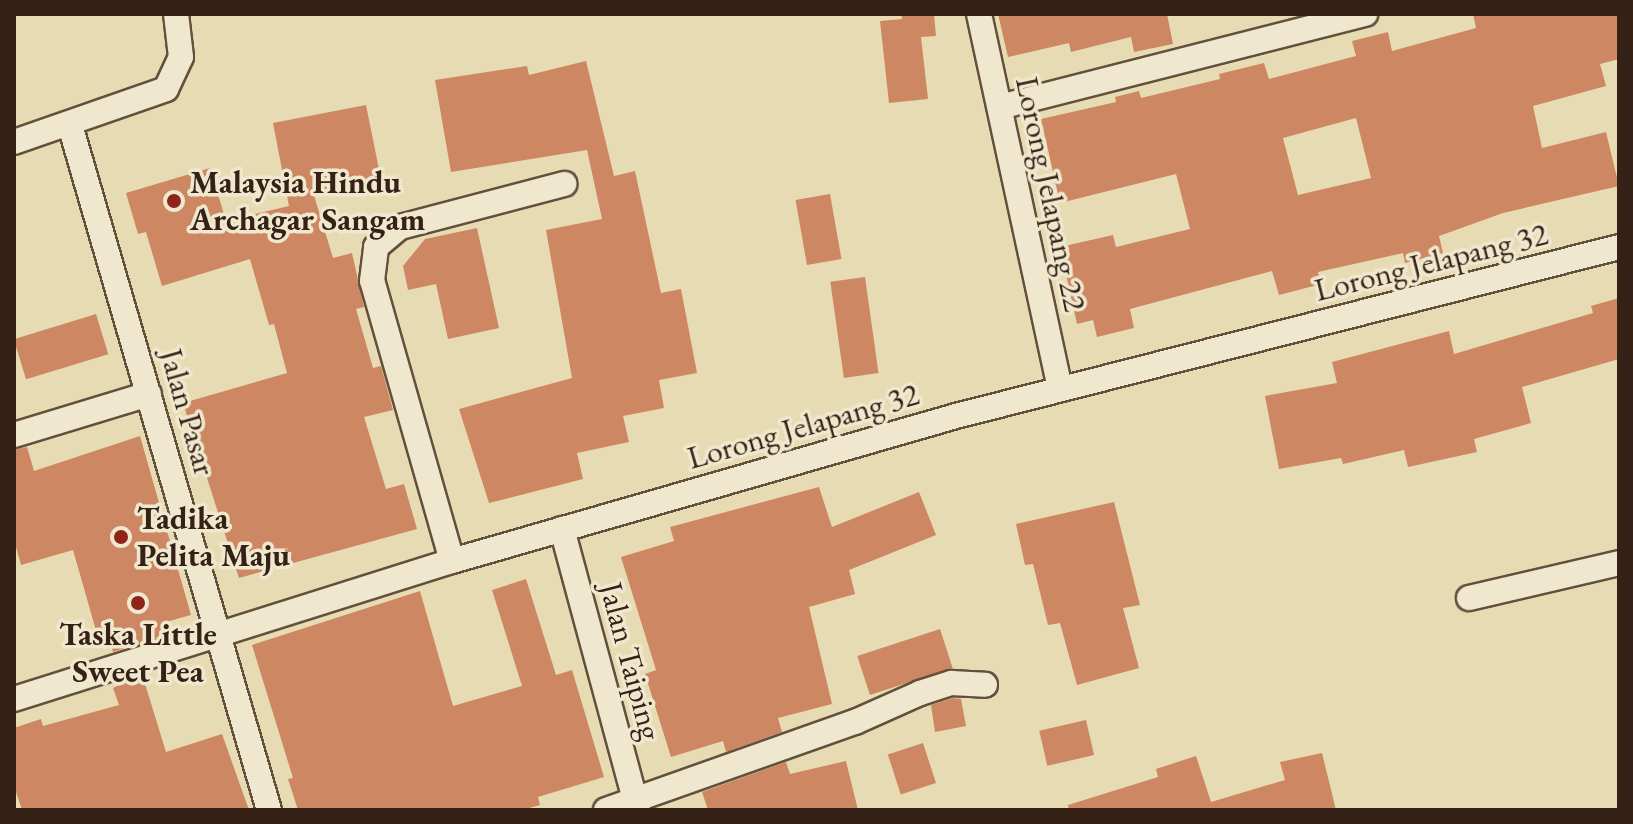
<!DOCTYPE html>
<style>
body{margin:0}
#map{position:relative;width:1633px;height:824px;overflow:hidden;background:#e7dbb3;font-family:"EB Garamond",serif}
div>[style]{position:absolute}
.building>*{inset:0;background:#cd8762;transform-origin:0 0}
.roads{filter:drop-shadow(2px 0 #62503d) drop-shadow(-2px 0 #62503d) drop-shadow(0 2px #62503d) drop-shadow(0 -2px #62503d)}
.minor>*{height:24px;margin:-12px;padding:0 12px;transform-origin:12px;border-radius:12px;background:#efe8ce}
.dots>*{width:22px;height:22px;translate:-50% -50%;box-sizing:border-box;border:4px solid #efe8ce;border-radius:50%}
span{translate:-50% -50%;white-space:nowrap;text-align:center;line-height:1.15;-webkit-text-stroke:7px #efe8ce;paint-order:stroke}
.poi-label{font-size:32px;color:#352116;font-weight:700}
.left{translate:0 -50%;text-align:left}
.street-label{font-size:32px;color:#352116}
.frame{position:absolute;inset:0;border:16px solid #352116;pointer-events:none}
</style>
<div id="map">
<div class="building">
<div style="clip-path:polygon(901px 14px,934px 14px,936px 36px,921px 37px,928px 99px,889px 103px,880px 21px,902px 19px)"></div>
<div style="clip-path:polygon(998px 14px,1167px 14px,1173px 44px,1134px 52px,1131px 37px,1071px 52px,1069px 43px,1008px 57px)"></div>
<div style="clip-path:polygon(evenodd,1473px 14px,1619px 14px,1619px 59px,1600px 64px,1606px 86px,1533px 106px,1542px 148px,1606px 132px,1619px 186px,1503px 213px,1439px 236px,1443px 253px,1405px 263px,1403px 253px,1318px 272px,1321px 284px,1279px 295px,1272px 271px,1130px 309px,1134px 328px,1097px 337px,1093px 320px,1077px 324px,1060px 247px,1113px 235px,1116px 247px,1190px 229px,1176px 174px,1060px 203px,1041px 119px,1116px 102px,1115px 97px,1139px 91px,1141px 98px,1220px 79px,1219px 74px,1264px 63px,1269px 79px,1356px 56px,1352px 41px,1388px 32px,1392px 51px,1476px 28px,1473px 14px,1356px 118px,1371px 178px,1298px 195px,1283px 138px,1356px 118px)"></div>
<div style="clip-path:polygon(586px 61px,614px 176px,635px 171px,661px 293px,681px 289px,697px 373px,659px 380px,664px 408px,623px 416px,629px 442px,577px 453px,583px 479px,489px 503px,459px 409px,572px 378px,546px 230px,602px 219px,587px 150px,451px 172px,435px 80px,527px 66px,529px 75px)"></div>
<div style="clip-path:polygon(366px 105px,381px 179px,313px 192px,333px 258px,352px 253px,364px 307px,356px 309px,373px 368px,381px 366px,393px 410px,364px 417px,386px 489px,404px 484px,417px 529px,239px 578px,183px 403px,287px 373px,274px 324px,269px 325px,250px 259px,162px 286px,146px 232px,138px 234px,126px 193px,210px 168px,226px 221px,289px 206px,273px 123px)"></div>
<div style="left:830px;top:194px;width:66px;height:35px;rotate:80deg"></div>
<div style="clip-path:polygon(477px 228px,499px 328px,448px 339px,436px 284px,408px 290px,403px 266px,425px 239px)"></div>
<div style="left:865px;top:277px;width:97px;height:35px;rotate:82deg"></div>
<div style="clip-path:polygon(1619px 298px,1619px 359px,1522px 387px,1531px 423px,1474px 439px,1477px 452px,1408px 467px,1404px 450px,1343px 464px,1341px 458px,1279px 469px,1265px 396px,1337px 383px,1332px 362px,1449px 331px,1454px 354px,1593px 313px,1591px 306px)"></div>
<div style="left:96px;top:314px;width:42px;height:86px;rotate:73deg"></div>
<div style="clip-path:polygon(140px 436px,191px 615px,166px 622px,170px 634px,113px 652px,110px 638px,99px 641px,73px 550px,21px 565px,14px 540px,14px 450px,27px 447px,34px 471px)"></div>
<div style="clip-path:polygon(819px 487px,832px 527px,919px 492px,936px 535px,849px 570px,855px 594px,809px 607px,832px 704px,778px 718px,782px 732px,726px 752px,723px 741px,671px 757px,645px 674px,656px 670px,621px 557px,674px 541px,670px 527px)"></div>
<div style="clip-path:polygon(1114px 502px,1140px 605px,1123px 608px,1139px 668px,1077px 685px,1060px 623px,1048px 625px,1033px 564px,1025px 565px,1016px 524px)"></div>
<div style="clip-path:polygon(526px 579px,556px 675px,572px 670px,604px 777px,538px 797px,540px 805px,522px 810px,298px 810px,288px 779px,293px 778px,252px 645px,420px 591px,453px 706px,522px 686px,492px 590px)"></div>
<div style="left:940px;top:629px;width:41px;height:87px;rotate:72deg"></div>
<div style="clip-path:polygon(142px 674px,166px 752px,222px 734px,249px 810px,22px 810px,14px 786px,14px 728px,41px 719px,43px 726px,119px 705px,113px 688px)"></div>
<div style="clip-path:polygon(953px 698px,961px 699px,966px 726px,935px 732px,931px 705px)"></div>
<div style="left:1086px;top:720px;width:36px;height:48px;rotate:77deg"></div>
<div style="left:923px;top:743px;width:42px;height:37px;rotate:72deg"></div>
<div style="clip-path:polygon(1322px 753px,1336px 810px,1069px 810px,1068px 805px,1158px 777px,1156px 769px,1196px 756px,1211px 802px,1285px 780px,1280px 762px)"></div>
<div style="clip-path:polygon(846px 761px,858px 810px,708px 810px,702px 792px,786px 762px,790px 774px)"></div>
</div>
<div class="roads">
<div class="minor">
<div style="left:979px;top:14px;width:384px;rotate:77.8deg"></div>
<div style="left:1000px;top:107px;width:377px;rotate:-14.3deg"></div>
<div style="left:70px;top:125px;width:713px;rotate:73.8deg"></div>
<div style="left:14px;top:142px;width:161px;rotate:-19.2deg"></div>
<div style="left:166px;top:89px;width:35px;rotate:-65deg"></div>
<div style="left:181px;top:57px;width:43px;rotate:-96.6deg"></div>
<div style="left:14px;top:435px;width:141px;rotate:-16.9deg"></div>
<div style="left:562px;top:529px;width:291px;rotate:74.9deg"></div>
<div style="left:452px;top:561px;width:291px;rotate:-105.9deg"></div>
<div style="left:372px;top:281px;width:34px;rotate:-83deg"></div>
<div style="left:376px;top:247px;width:31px;rotate:-40deg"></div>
<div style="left:400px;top:227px;width:170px;rotate:-14.7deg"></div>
<div style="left:1469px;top:598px;width:154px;rotate:-13.1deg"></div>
<div style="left:14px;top:699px;width:459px;rotate:-17.5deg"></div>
<div style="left:452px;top:561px;width:524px;rotate:-16.05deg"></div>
<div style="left:956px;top:416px;width:684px;rotate:-14.3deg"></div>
<div style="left:606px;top:810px;width:264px;rotate:-19.5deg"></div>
<div style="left:855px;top:722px;width:71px;rotate:-24deg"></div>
<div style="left:920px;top:693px;width:33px;rotate:-18deg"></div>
<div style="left:951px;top:683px;width:34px;rotate:3deg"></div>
</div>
</div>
<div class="dots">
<div style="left:174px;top:201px;background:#8f2418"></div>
<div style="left:121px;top:537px;background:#8f2418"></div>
<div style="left:138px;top:603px;background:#8f2418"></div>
</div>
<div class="poi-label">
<span class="left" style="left:190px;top:201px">Malaysia Hindu<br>Archagar Sangam</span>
<span class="left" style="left:137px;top:537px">Tadika<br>Pelita Maju</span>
<span style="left:138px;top:653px">Taska Little<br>Sweet Pea</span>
</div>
<div class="street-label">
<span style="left:1051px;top:194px;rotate:78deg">Lorong Jelapang 22</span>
<span style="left:1431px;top:262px;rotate:-14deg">Lorong Jelapang 32</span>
<span style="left:188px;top:412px;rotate:74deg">Jalan Pasar</span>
<span style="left:803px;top:426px;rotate:-16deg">Lorong Jelapang 32</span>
<span style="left:631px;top:661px;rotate:75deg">Jalan Taiping</span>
</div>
<div class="frame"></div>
</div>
